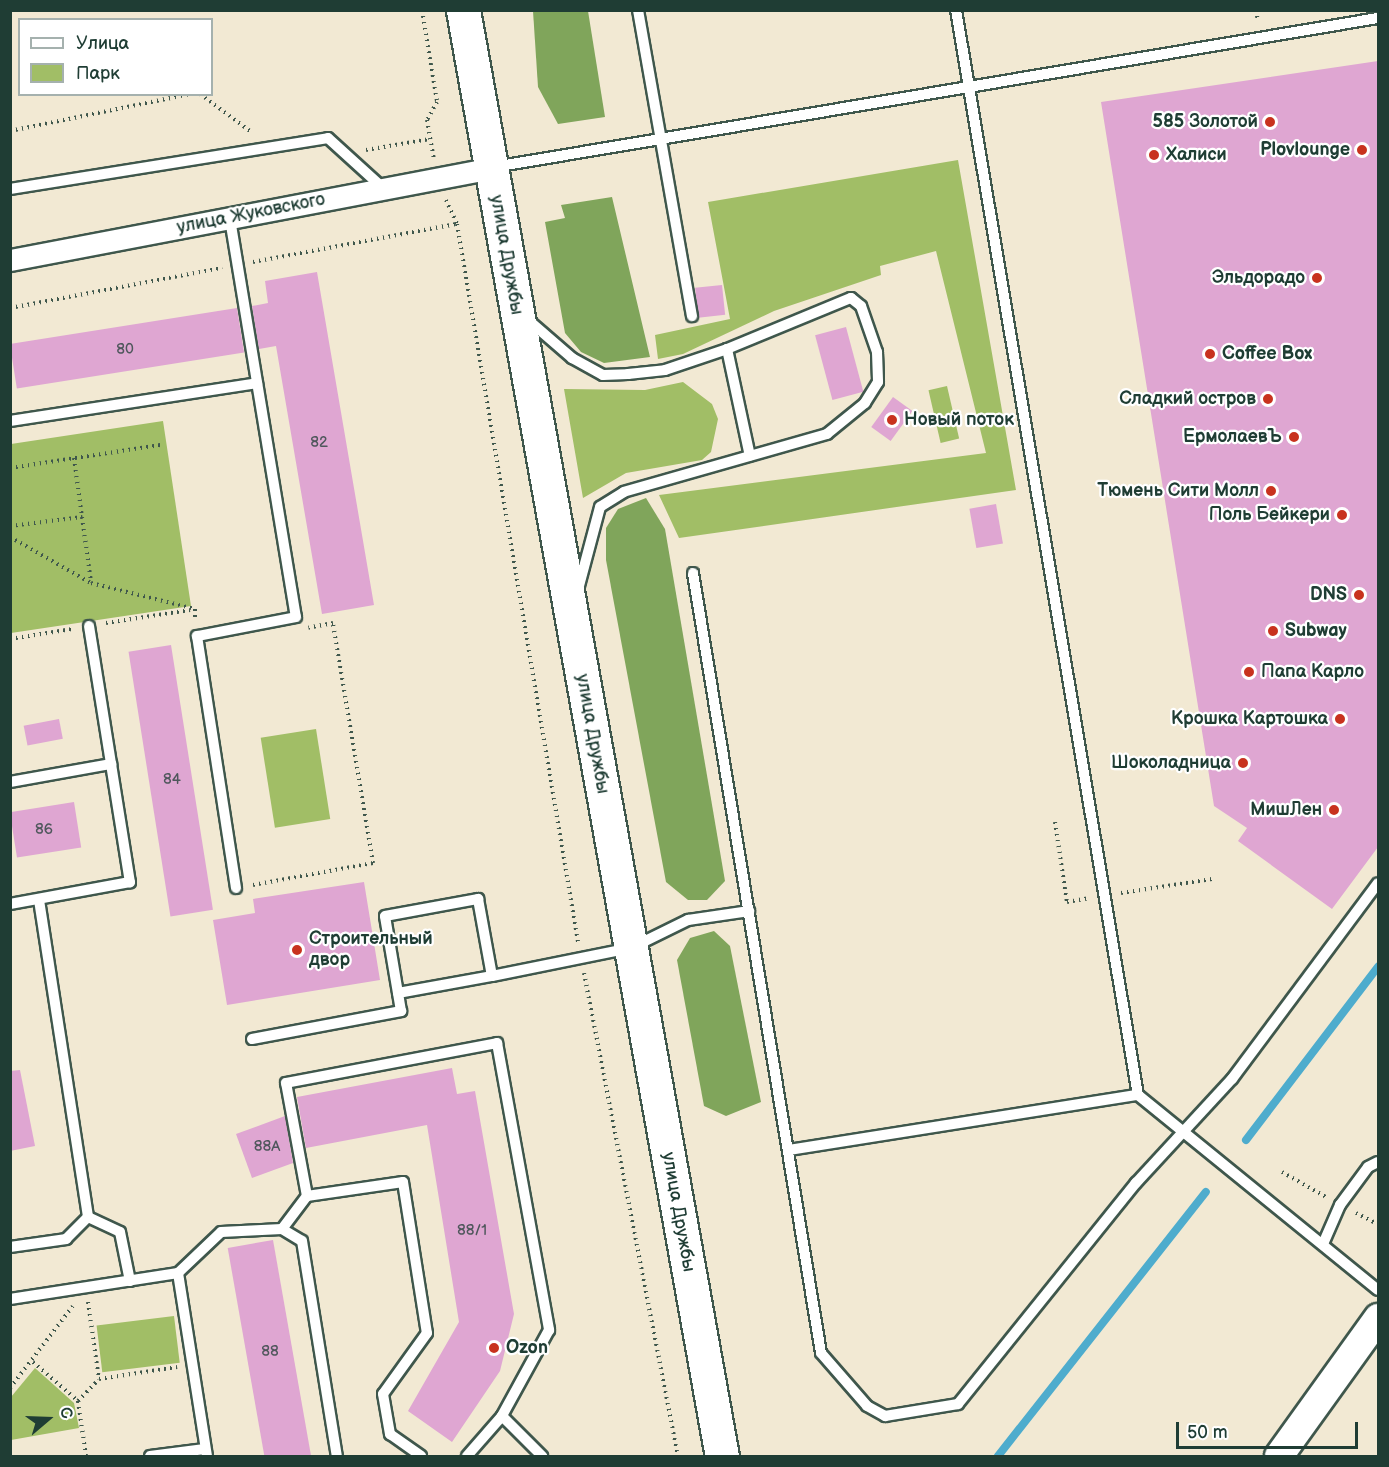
<!DOCTYPE html>
<meta charset="utf-8">
<style>
body{margin:0}
#map{position:relative;width:1389px;height:1467px;overflow:hidden;background:#f2e9d3;font-family:"Balsamiq Sans",sans-serif}
div>[style]{position:absolute}
.green>*{inset:0;background:#a1be66;transform-origin:0 0}
.forest>*{inset:0;background:#80a55b}
.stream>*{height:8px;margin:-4px;padding:0 4px;transform-origin:4px;border-radius:4px;background:#4eaccd}
.building>*{inset:0;background:#dfa6d2;transform-origin:0 0}
.path>*{height:4px;margin-top:-2px;transform-origin:0;background:repeating-linear-gradient(90deg,#3f574c 0 1.5px,transparent 0 6px)}
.roads{filter:drop-shadow(2px 0 #3f574c) drop-shadow(-2px 0 #3f574c) drop-shadow(0 2px #3f574c) drop-shadow(0 -2px #3f574c)}
.service>*{height:10px;margin:-5px;padding:0 5px;transform-origin:5px;border-radius:5px;background:#fff}
.minor>*{height:21px;margin:-10.5px;padding:0 10.5px;transform-origin:10.5px;border-radius:10.5px;background:#fff}
.secondary>*{height:28px;margin:-14px;padding:0 14px;transform-origin:14px;border-radius:14px;background:#fff}
.primary>*{height:33px;margin:-16.5px;padding:0 16.5px;transform-origin:16.5px;border-radius:16.5px;background:#fff}
.dots>*{width:16px;height:16px;translate:-50% -50%;box-sizing:border-box;border:3px solid #fff;border-radius:50%}
span{translate:-50% -50%;white-space:nowrap;text-align:center;line-height:1.15;-webkit-text-stroke:4.5px #fff;paint-order:stroke}
.number-label{font-size:15px;color:#4f575c}
.number-label span{-webkit-text-stroke-width:0}
.poi-label{font-size:18px;color:#1f3d34;font-weight:700}
.right{translate:-100% -50%;text-align:right}
.left{translate:0 -50%;text-align:left}
.street-label{font-size:18px;color:#1f3d34}
.frame{position:absolute;inset:0;border:12px solid #1f3d34;pointer-events:none}
.legend{position:absolute;left:18px;top:18px;width:195px;height:78px;box-sizing:border-box;background:#fff;border:2px solid #a5b1ae;margin:0;padding:8px 10px;list-style:none;font-size:18px;color:#1f3d34}
.legend li{display:flex;align-items:center;gap:12px;height:30px}
.legend b{width:30px;border:2px solid #a5b1ae}
.north{position:absolute;left:18px;top:1389px;width:60px;height:60px;-webkit-text-stroke:4px #fff;paint-order:stroke;rotate:71deg;font-size:16px;font-weight:700;line-height:24px;text-align:center;color:#1f3d34}
.north::after{content:'';display:block;margin:auto;width:21px;height:27px;background:#1f3d34;clip-path:polygon(50% 0,100% 100%,50% 72%,0 100%)}
.scale{position:absolute;left:1176px;top:1422px;width:182px;height:27px;box-sizing:border-box;border:3px solid #1f3d34;border-top:0;padding-left:8px;font-size:18px;line-height:21px;white-space:nowrap;color:#1f3d34;-webkit-text-stroke:4px #fff;paint-order:stroke}
</style>
<div id="map">
<div class="green">
<div style="clip-path:polygon(958px 160px,1016px 490px,679px 538px,659px 495px,986px 453px,936px 251px,880px 266px,881px 275px,774px 311px,683px 354px,658px 359px,655px 335px,730px 319px,708px 202px)"></div>
<div style="clip-path:polygon(683px 382px,712px 404px,718px 419px,711px 452px,702px 460px,626px 473px,583px 498px,564px 389px,645px 390px)"></div>
<div style="left:947px;top:386px;width:54px;height:19px;rotate:77deg"></div>
<div style="clip-path:polygon(163px 421px,191px 606px,11px 633px,11px 444px)"></div>
<div style="left:316px;top:729px;width:91px;height:56px;rotate:81deg"></div>
<div style="left:174px;top:1316px;width:47px;height:78px;rotate:83deg"></div>
<div style="clip-path:polygon(35px 1368px,74px 1403px,79px 1428px,11px 1440px,11px 1397px)"></div>
</div>
<div class="forest">
<div style="clip-path:polygon(533px 11px,588px 11px,605px 117px,558px 124px,538px 87px)"></div>
<div style="clip-path:polygon(612px 197px,650px 357px,604px 363px,581px 352px,565px 333px,545px 222px,565px 218px,561px 205px)"></div>
<div style="clip-path:polygon(646px 498px,665px 529px,725px 881px,707px 900px,688px 900px,666px 882px,606px 560px,606px 528px,618px 509px)"></div>
<div style="clip-path:polygon(714px 931px,730px 946px,761px 1102px,726px 1116px,704px 1106px,677px 960px,690px 938px)"></div>
</div>
<div class="stream">
<div style="left:1246px;top:1140px;width:218px;rotate:-52.7deg"></div>
<div style="left:998px;top:1456px;width:336px;rotate:-51.8deg"></div>
</div>
<div class="building">
<div style="clip-path:polygon(1378px 61px,1378px 847px,1332px 909px,1238px 841px,1247px 828px,1214px 806px,1101px 102px)"></div>
<div style="clip-path:polygon(317px 272px,374px 605px,322px 614px,276px 346px,259px 349px,252px 306px,268px 303px,265px 281px)"></div>
<div style="left:722px;top:285px;width:30px;height:27px;rotate:84deg"></div>
<div style="left:237px;top:308px;width:45px;height:230px;rotate:81deg"></div>
<div style="left:846px;top:327px;width:67px;height:32px;rotate:75deg"></div>
<div style="left:893px;top:397px;width:24px;height:37px;rotate:36deg"></div>
<div style="left:996px;top:504px;width:40px;height:27px;rotate:80deg"></div>
<div style="left:171px;top:645px;width:268px;height:43px;rotate:81deg"></div>
<div style="left:59px;top:719px;width:20px;height:36px;rotate:79deg"></div>
<div style="left:74px;top:802px;width:46px;height:65px;rotate:81deg"></div>
<div style="clip-path:polygon(364px 882px,380px 980px,227px 1005px,213px 920px,255px 913px,253px 899px)"></div>
<div style="clip-path:polygon(452px 1068px,457px 1094px,475px 1091px,514px 1314px,500px 1371px,452px 1442px,408px 1411px,459px 1322px,427px 1125px,306px 1148px,297px 1097px)"></div>
<div style="clip-path:polygon(20px 1070px,35px 1146px,10px 1151px,10px 1071px)"></div>
<div style="clip-path:polygon(285px 1116px,293px 1163px,252px 1178px,236px 1134px)"></div>
<div style="left:273px;top:1240px;width:219px;height:46px;rotate:80deg"></div>
</div>
<div class="path">
<div style="left:422px;top:10px;width:93px;rotate:80.7deg"></div>
<div style="left:437px;top:102px;width:21px;rotate:119deg"></div>
<div style="left:427px;top:120px;width:39px;rotate:80deg"></div>
<div style="left:1256px;top:10px;width:11px;rotate:80deg"></div>
<div style="left:200px;top:94px;width:62px;rotate:36.5deg"></div>
<div style="left:10px;top:131px;width:184px;rotate:-11.6deg"></div>
<div style="left:366px;top:150px;width:65px;rotate:-9.8deg"></div>
<div style="left:446px;top:200px;width:26px;rotate:65deg"></div>
<div style="left:457px;top:224px;width:728px;rotate:80.43deg"></div>
<div style="left:253px;top:262px;width:208px;rotate:-10.6deg"></div>
<div style="left:10px;top:308px;width:216px;rotate:-10.7deg"></div>
<div style="left:74px;top:458px;width:60px;rotate:82.3deg"></div>
<div style="left:10px;top:468px;width:152px;rotate:-8.7deg"></div>
<div style="left:10px;top:526px;width:73px;rotate:-7.1deg"></div>
<div style="left:82px;top:517px;width:66px;rotate:82.1deg"></div>
<div style="left:10px;top:537px;width:93px;rotate:29.6deg"></div>
<div style="left:91px;top:583px;width:107px;rotate:14deg"></div>
<div style="left:195px;top:609px;width:11px;rotate:90deg"></div>
<div style="left:106px;top:623px;width:85px;rotate:-8.8deg"></div>
<div style="left:10px;top:639px;width:63px;rotate:-9.2deg"></div>
<div style="left:1055px;top:822px;width:81px;rotate:81.5deg"></div>
<div style="left:1067px;top:902px;width:23px;rotate:-10deg"></div>
<div style="left:253px;top:885px;width:122px;rotate:-10.4deg"></div>
<div style="left:373px;top:863px;width:243px;rotate:-99.5deg"></div>
<div style="left:333px;top:623px;width:25px;rotate:169deg"></div>
<div style="left:1121px;top:893px;width:92px;rotate:-8.7deg"></div>
<div style="left:584px;top:973px;width:492px;rotate:79deg"></div>
<div style="left:1282px;top:1172px;width:51px;rotate:29.6deg"></div>
<div style="left:1356px;top:1213px;width:25px;rotate:27deg"></div>
<div style="left:88px;top:1302px;width:78px;rotate:81.9deg"></div>
<div style="left:33px;top:1362px;width:60px;rotate:40.9deg"></div>
<div style="left:10px;top:1388px;width:103px;rotate:-52.5deg"></div>
<div style="left:86px;top:1456px;width:56px;rotate:-98.3deg"></div>
<div style="left:78px;top:1401px;width:30px;rotate:-46deg"></div>
<div style="left:99px;top:1379px;width:79px;rotate:-8.7deg"></div>
</div>
<div class="roads">
<div class="service">
<div style="left:638px;top:10px;width:311px;rotate:80deg"></div>
<div style="left:956px;top:10px;width:1100px;rotate:80.48deg"></div>
<div style="left:1138px;top:1095px;width:309px;rotate:39.1deg"></div>
<div style="left:494px;top:167px;width:896px;rotate:-9.57deg"></div>
<div style="left:10px;top:189px;width:322px;rotate:-9.1deg"></div>
<div style="left:328px;top:138px;width:74px;rotate:42.3deg"></div>
<div style="left:230px;top:219px;width:403px;rotate:80.6deg"></div>
<div style="left:296px;top:617px;width:101px;rotate:169.1deg"></div>
<div style="left:197px;top:636px;width:255px;rotate:81.2deg"></div>
<div style="left:527px;top:319px;width:60px;rotate:40.9deg"></div>
<div style="left:572px;top:358px;width:35px;rotate:29deg"></div>
<div style="left:603px;top:375px;width:25px;rotate:-2deg"></div>
<div style="left:628px;top:374px;width:37px;rotate:-6deg"></div>
<div style="left:665px;top:370px;width:65px;rotate:-18.7deg"></div>
<div style="left:727px;top:349px;width:134px;rotate:-22.4deg"></div>
<div style="left:851px;top:298px;width:13px;rotate:39deg"></div>
<div style="left:861px;top:306px;width:49px;rotate:70.8deg"></div>
<div style="left:877px;top:352px;width:30px;rotate:88deg"></div>
<div style="left:878px;top:382px;width:25px;rotate:122deg"></div>
<div style="left:865px;top:403px;width:49px;rotate:140.8deg"></div>
<div style="left:827px;top:434px;width:211px;rotate:164.1deg"></div>
<div style="left:624px;top:492px;width:28px;rotate:148deg"></div>
<div style="left:600px;top:507px;width:82px;rotate:104.9deg"></div>
<div style="left:727px;top:349px;width:109px;rotate:77.9deg"></div>
<div style="left:10px;top:421px;width:250px;rotate:-8.7deg"></div>
<div style="left:693px;top:573px;width:790px;rotate:80.68deg"></div>
<div style="left:821px;top:1353px;width:70px;rotate:49deg"></div>
<div style="left:867px;top:1406px;width:21px;rotate:29deg"></div>
<div style="left:885px;top:1416px;width:74px;rotate:-9.3deg"></div>
<div style="left:958px;top:1404px;width:284px;rotate:-51.2deg"></div>
<div style="left:1136px;top:1183px;width:142px;rotate:-47.3deg"></div>
<div style="left:1232px;top:1079px;width:244px;rotate:-53.3deg"></div>
<div style="left:89px;top:626px;width:140px;rotate:80.9deg"></div>
<div style="left:10px;top:782px;width:103px;rotate:-10.1deg"></div>
<div style="left:111px;top:764px;width:120px;rotate:80.9deg"></div>
<div style="left:130px;top:882px;width:122px;rotate:169.6deg"></div>
<div style="left:39px;top:900px;width:321px;rotate:81.2deg"></div>
<div style="left:88px;top:1217px;width:35px;rotate:25deg"></div>
<div style="left:120px;top:1232px;width:50px;rotate:78.5deg"></div>
<div style="left:398px;top:993px;width:96px;rotate:-10.3deg"></div>
<div style="left:252px;top:1039px;width:152px;rotate:-10.6deg"></div>
<div style="left:401px;top:1011px;width:96px;rotate:-99.6deg"></div>
<div style="left:385px;top:916px;width:95px;rotate:-10.4deg"></div>
<div style="left:478px;top:899px;width:78px;rotate:79.7deg"></div>
<div style="left:492px;top:976px;width:142px;rotate:-11.4deg"></div>
<div style="left:631px;top:948px;width:64px;rotate:-26.2deg"></div>
<div style="left:688px;top:920px;width:62px;rotate:-8.4deg"></div>
<div style="left:789px;top:1150px;width:353px;rotate:-9deg"></div>
<div style="left:307px;top:1196px;width:97px;rotate:-8.3deg"></div>
<div style="left:403px;top:1182px;width:153px;rotate:81deg"></div>
<div style="left:427px;top:1333px;width:75px;rotate:125.8deg"></div>
<div style="left:383px;top:1394px;width:41px;rotate:80.1deg"></div>
<div style="left:390px;top:1434px;width:38px;rotate:35deg"></div>
<div style="left:282px;top:1229px;width:23px;rotate:31deg"></div>
<div style="left:302px;top:1241px;width:218px;rotate:80.8deg"></div>
<div style="left:1323px;top:1244px;width:43px;rotate:-66.4deg"></div>
<div style="left:1340px;top:1205px;width:47px;rotate:-53.6deg"></div>
<div style="left:1368px;top:1167px;width:11px;rotate:-27deg"></div>
<div style="left:10px;top:1247px;width:57px;rotate:-8.1deg"></div>
<div style="left:66px;top:1239px;width:31px;rotate:-45deg"></div>
<div style="left:178px;top:1273px;width:185px;rotate:81deg"></div>
<div style="left:10px;top:1299px;width:170px;rotate:-8.8deg"></div>
<div style="left:178px;top:1273px;width:59px;rotate:-43.6deg"></div>
<div style="left:221px;top:1232px;width:61px;rotate:-2.8deg"></div>
<div style="left:282px;top:1229px;width:41px;rotate:-52.9deg"></div>
<div style="left:307px;top:1196px;width:115px;rotate:-100.5deg"></div>
<div style="left:286px;top:1083px;width:215px;rotate:-10.7deg"></div>
<div style="left:497px;top:1043px;width:292px;rotate:79.7deg"></div>
<div style="left:549px;top:1330px;width:98px;rotate:118.7deg"></div>
<div style="left:502px;top:1416px;width:57px;rotate:45deg"></div>
<div style="left:150px;top:1456px;width:55px;rotate:-7.3deg"></div>
<div style="left:467px;top:1456px;width:53px;rotate:-48.8deg"></div>
</div>
<div class="minor">
<div style="left:10px;top:260px;width:490px;rotate:-10.8deg"></div>
</div>
<div class="secondary">
<div style="left:1279px;top:1456px;width:170px;rotate:-54.3deg"></div>
</div>
<div class="primary">
<div style="left:463px;top:10px;width:1469px;rotate:79.85deg"></div>
</div>
</div>
<div class="dots">
<div style="left:1270px;top:122px;background:#c8321e"></div>
<div style="left:1362px;top:150px;background:#c8321e"></div>
<div style="left:1154px;top:155px;background:#c8321e"></div>
<div style="left:1317px;top:278px;background:#c8321e"></div>
<div style="left:1210px;top:354px;background:#c8321e"></div>
<div style="left:1268px;top:399px;background:#c8321e"></div>
<div style="left:892px;top:420px;background:#c8321e"></div>
<div style="left:1294px;top:437px;background:#c8321e"></div>
<div style="left:1271px;top:491px;background:#c8321e"></div>
<div style="left:1342px;top:515px;background:#c8321e"></div>
<div style="left:1359px;top:595px;background:#c8321e"></div>
<div style="left:1273px;top:631px;background:#c8321e"></div>
<div style="left:1249px;top:672px;background:#c8321e"></div>
<div style="left:1340px;top:719px;background:#c8321e"></div>
<div style="left:1243px;top:763px;background:#c8321e"></div>
<div style="left:1334px;top:810px;background:#c8321e"></div>
<div style="left:297px;top:950px;background:#c8321e"></div>
<div style="left:494px;top:1348px;background:#c8321e"></div>
</div>
<div class="number-label">
<span style="left:125px;top:350px">80</span>
<span style="left:319px;top:443px">82</span>
<span style="left:172px;top:780px">84</span>
<span style="left:44px;top:830px">86</span>
<span style="left:267px;top:1147px">88А</span>
<span style="left:472px;top:1231px">88/1</span>
<span style="left:270px;top:1352px">88</span>
</div>
<div class="poi-label">
<span class="right" style="left:1258px;top:122px">585 Золотой</span>
<span class="right" style="left:1350px;top:150px">Plovlounge</span>
<span class="left" style="left:1166px;top:155px">Халиси</span>
<span class="right" style="left:1305px;top:278px">Эльдорадо</span>
<span class="left" style="left:1222px;top:354px">Coffee Box</span>
<span class="right" style="left:1256px;top:399px">Сладкий остров</span>
<span class="left" style="left:904px;top:420px">Новый поток</span>
<span class="right" style="left:1282px;top:437px">ЕрмолаевЪ</span>
<span class="right" style="left:1259px;top:491px">Тюмень Сити Молл</span>
<span class="right" style="left:1330px;top:515px">Поль Бейкери</span>
<span class="right" style="left:1347px;top:595px">DNS</span>
<span class="left" style="left:1285px;top:631px">Subway</span>
<span class="left" style="left:1261px;top:672px">Папа Карло</span>
<span class="right" style="left:1328px;top:719px">Крошка Картошка</span>
<span class="right" style="left:1231px;top:763px">Шоколадница</span>
<span class="right" style="left:1322px;top:810px">МишЛен</span>
<span class="left" style="left:309px;top:950px">Строительный<br>двор</span>
<span class="left" style="left:506px;top:1348px">Ozon</span>
</div>
<div class="street-label">
<span style="left:251px;top:214px;rotate:-11deg">улица Жуковского</span>
<span style="left:506px;top:255px;rotate:80deg">улица Дружбы</span>
<span style="left:592px;top:734px;rotate:80deg">улица Дружбы</span>
<span style="left:678px;top:1212px;rotate:80deg">улица Дружбы</span>
</div>
<div class="frame"></div>
<ul class="legend">
<li><b style="height:8px;background:#fff"></b>Улица</li>
<li><b style="height:16px;background:#a1be66"></b>Парк</li>
</ul>
<div class="north">С</div>
<div class="scale">50 m</div>
</div>
